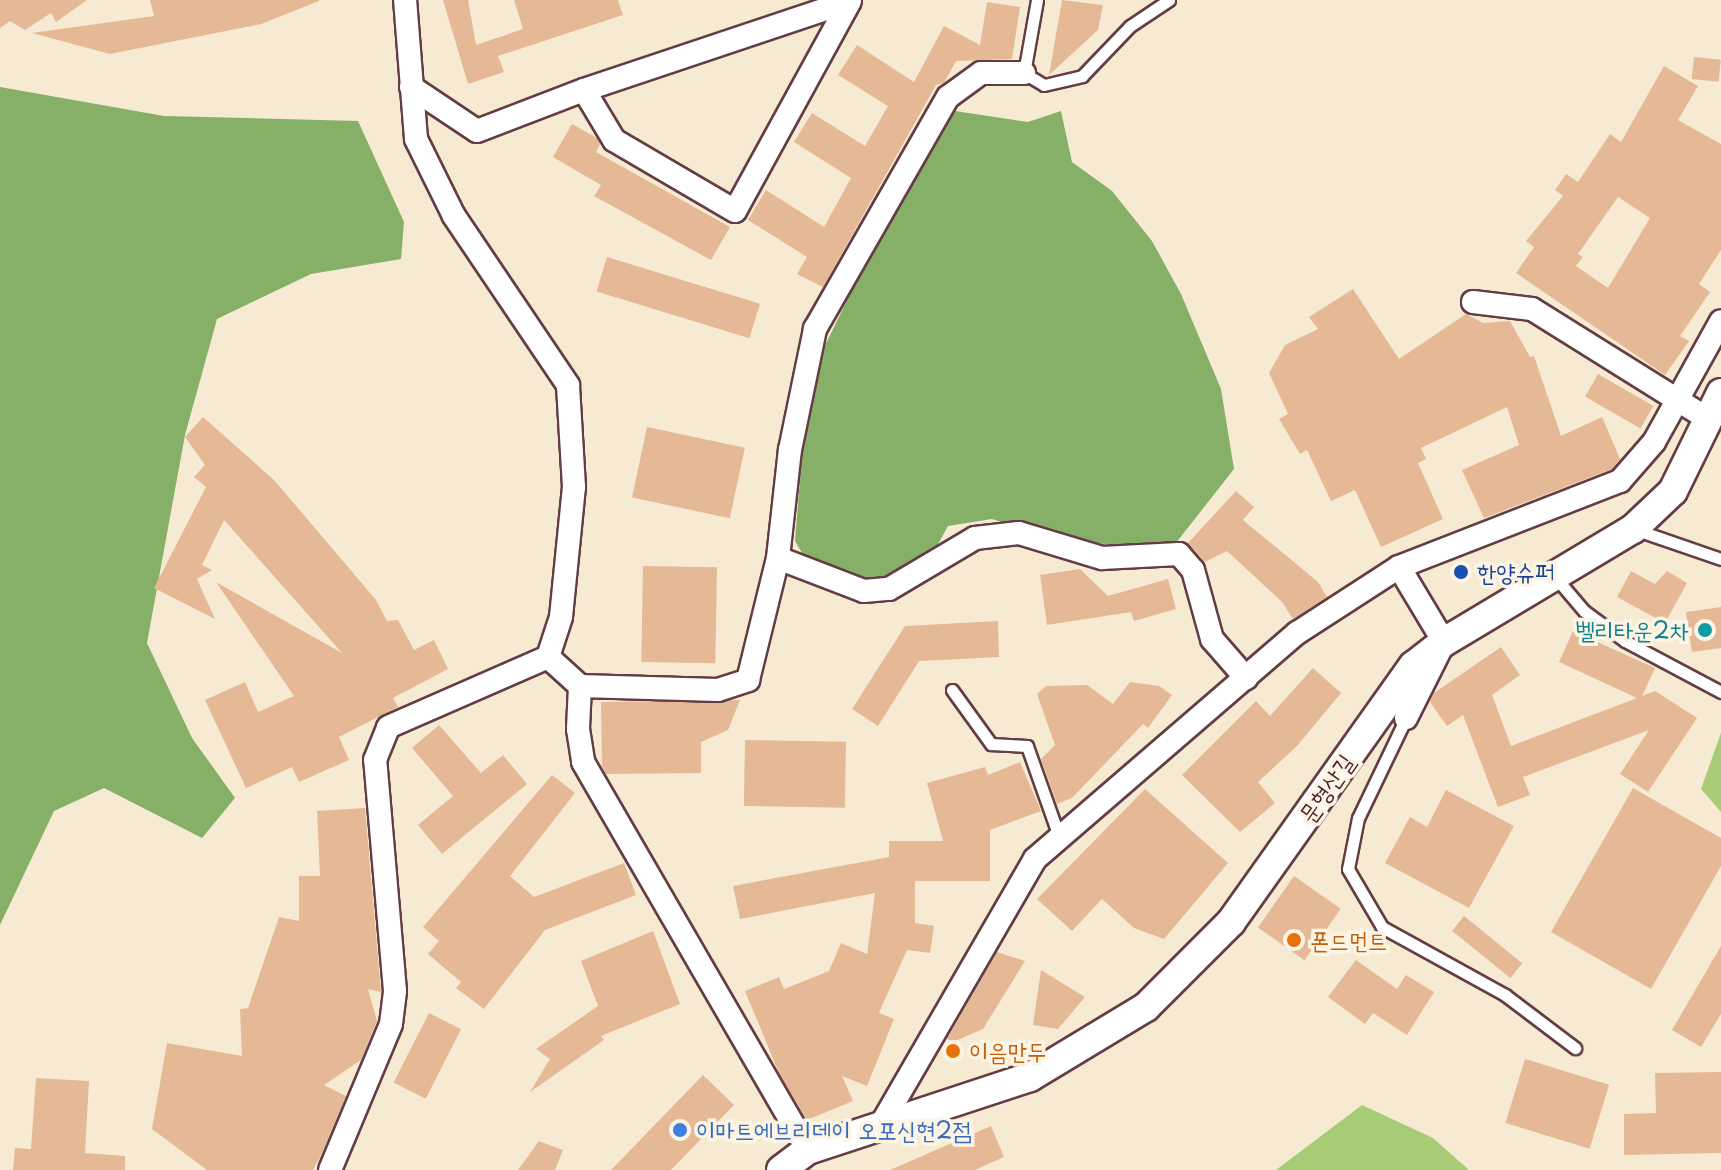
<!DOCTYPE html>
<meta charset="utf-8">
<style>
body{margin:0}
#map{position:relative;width:1721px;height:1170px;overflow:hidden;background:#f7ead3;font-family:"Playpen Sans","Poor Story",sans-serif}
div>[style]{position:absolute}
.green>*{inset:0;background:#a8cc76}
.forest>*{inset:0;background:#86b067}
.building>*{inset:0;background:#e6b996;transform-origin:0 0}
.roads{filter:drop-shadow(2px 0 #643d44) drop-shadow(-2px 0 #643d44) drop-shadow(0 2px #643d44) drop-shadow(0 -2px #643d44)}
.service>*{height:11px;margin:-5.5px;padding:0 5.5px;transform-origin:5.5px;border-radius:5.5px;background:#fff}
.minor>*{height:22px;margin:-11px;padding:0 11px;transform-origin:11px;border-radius:11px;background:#fff}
.tertiary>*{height:28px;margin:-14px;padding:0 14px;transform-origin:14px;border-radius:14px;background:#fff}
.dots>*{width:22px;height:22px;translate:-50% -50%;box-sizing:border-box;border:4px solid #fcf5e5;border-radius:50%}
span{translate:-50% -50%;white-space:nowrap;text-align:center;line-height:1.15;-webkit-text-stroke:7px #fcf5e5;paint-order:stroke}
.transit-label{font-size:24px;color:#164399}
.left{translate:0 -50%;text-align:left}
.culture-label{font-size:24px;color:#0d838f}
.right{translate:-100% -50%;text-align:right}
.street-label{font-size:24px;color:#4a1f2b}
.food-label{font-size:24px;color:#c56008}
.shop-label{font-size:24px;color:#366cbe}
</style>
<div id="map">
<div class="green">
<div style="clip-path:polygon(1721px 733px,1721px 812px,1701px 789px)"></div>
<div style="clip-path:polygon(1362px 1105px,1433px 1138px,1469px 1170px,1276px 1170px)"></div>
</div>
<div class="forest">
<div style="clip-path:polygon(0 87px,164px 116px,358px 121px,404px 222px,401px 259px,311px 274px,217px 319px,185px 435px,147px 643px,192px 738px,235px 798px,202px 838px,104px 788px,54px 811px,0 925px)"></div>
<div style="clip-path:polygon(955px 111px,1028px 122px,1061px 111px,1072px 162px,1112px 191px,1152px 241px,1181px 294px,1221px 389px,1234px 469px,1168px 553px,1041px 535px,992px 519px,948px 526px,926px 566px,842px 586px,813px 572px,795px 541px,808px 380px,915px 162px)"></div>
</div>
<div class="building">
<div style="clip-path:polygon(0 0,87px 0,56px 22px,51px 13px,25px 30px,10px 21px,0 28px)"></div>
<div style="clip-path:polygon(150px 0,319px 0,319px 1px,261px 24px,110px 54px,32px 33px,154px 16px)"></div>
<div style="clip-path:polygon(443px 0,468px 0,476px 45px,523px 29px,514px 0,618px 0,623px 15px,498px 56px,504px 72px,468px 84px)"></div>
<div style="clip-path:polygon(1062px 0,1103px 5px,1098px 30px,1049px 75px)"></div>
<div style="clip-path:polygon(987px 2px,1020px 7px,1012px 59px,956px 61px,944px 83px,936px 85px,823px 287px,797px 274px,807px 257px,748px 220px,766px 190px,824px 227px,851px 178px,794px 142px,812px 113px,865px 146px,888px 106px,838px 75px,857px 45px,914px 82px,944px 26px,980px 45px)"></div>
<div style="left:1694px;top:57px;width:27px;height:22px;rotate:6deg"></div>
<div style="clip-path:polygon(evenodd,1664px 66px,1698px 86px,1678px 120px,1721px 144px,1721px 250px,1699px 284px,1710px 292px,1680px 336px,1689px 341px,1665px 375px,1516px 273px,1534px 247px,1526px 241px,1563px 196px,1555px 190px,1566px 174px,1578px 182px,1610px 134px,1621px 142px,1664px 66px,1618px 197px,1650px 218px,1608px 288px,1576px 266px,1583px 257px,1578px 254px,1618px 197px)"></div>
<div style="clip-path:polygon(572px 124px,597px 138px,600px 144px,596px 152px,730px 227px,711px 260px,594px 196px,601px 185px,553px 157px)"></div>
<div style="left:607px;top:257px;width:160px;height:36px;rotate:17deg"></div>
<div style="clip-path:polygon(1353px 289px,1399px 359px,1466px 314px,1483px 323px,1510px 321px,1530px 357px,1534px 356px,1561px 436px,1602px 417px,1620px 459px,1612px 469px,1484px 518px,1462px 470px,1519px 445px,1507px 407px,1421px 448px,1426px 459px,1418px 463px,1443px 519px,1381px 547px,1355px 490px,1331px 501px,1307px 450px,1300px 454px,1279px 419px,1288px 414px,1269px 373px,1285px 345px,1318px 329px,1309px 317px)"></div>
<div style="left:1598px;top:374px;width:64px;height:26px;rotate:30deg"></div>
<div style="clip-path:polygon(203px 417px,275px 481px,376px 600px,387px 621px,398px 620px,414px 650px,434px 640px,448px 669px,393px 698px,398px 707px,339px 737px,349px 760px,299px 782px,292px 767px,246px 788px,205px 700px,245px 682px,258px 712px,294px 696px,216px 582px,342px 653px,224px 520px,202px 565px,212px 570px,197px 579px,215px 619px,154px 588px,206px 487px,194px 477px,205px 465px,185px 437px)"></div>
<div style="left:647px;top:427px;width:100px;height:72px;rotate:12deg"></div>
<div style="clip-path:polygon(1236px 491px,1254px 507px,1243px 520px,1318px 582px,1327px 597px,1293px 619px,1282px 602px,1227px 551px,1205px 562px,1188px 543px)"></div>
<div style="left:643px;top:566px;width:74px;height:96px;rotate:1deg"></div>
<div style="clip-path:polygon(1080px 569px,1108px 596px,1168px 579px,1176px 609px,1134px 621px,1131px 612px,1047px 625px,1040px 575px)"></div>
<div style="clip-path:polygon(1631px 571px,1655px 584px,1667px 571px,1687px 583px,1665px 623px,1617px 597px)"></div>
<div style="clip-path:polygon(1721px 607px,1721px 648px,1692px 652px,1686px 612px)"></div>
<div style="clip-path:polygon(998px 621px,999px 657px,919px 661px,878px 726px,852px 709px,905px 626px)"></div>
<div style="clip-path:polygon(1573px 631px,1655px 668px,1642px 696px,1655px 691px,1697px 718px,1648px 792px,1620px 774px,1649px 730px,1523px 777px,1530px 795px,1498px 807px,1463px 715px,1447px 726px,1430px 702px,1434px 693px,1501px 647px,1520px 675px,1492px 695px,1511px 746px,1637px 698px,1559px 662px)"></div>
<div style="clip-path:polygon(1313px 668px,1341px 693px,1297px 746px,1258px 782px,1275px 803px,1240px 832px,1182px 775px,1256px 701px,1270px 716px)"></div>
<div style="clip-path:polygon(1130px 682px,1159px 686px,1172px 695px,1148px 728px,1143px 724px,1072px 798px,1057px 804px,1041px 759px,1055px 745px,1037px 694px,1046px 686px,1087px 685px,1113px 704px)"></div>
<div style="clip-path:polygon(740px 700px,728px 730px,701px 742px,701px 773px,606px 774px,602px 766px,601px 702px)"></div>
<div style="clip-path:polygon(439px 725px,481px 773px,503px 755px,527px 784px,442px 854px,418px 825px,453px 796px,412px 748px)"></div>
<div style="left:745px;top:740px;width:101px;height:66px;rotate:1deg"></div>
<div style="clip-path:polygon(1020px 762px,1041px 811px,990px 830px,990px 881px,915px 881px,915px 923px,934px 926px,930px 953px,907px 950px,879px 1013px,894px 1019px,867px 1086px,842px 1076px,853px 1101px,807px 1120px,779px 1073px,745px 991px,779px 977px,784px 989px,829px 971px,841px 943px,867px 954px,875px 893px,740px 919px,733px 886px,889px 857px,889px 841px,943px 841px,927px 783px,985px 767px,988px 775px)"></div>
<div style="clip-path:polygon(552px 775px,575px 793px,510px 876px,534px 897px,624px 863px,636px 895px,545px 930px,484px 1009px,456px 988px,461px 982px,428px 954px,439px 941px,423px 927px)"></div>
<div style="clip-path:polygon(1633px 788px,1721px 838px,1721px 866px,1651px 989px,1551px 932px)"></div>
<div style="clip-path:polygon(1145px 789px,1228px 863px,1164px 939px,1134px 928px,1102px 899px,1072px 931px,1037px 899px)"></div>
<div style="clip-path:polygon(1446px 790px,1514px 826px,1469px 908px,1385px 863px,1410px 817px,1427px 827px)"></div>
<div style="clip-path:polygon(365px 808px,381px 992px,368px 989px,377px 1021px,361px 1060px,324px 1085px,346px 1096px,322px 1153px,313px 1170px,207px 1170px,152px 1129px,167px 1043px,242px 1056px,240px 1009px,248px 1008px,279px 917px,299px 921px,299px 876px,320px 876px,317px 811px)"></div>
<div style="left:1294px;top:876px;width:57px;height:63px;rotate:35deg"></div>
<div style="left:1464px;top:916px;width:75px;height:19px;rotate:39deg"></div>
<div style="clip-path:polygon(653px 931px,680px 1004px,601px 1036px,604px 1040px,530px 1092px,550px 1059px,536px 1049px,598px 1006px,581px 961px)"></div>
<div style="clip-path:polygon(1721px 946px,1721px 1014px,1701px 1047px,1672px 1030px)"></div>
<div style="clip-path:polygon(997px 952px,1025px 961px,983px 1029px,953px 1042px,947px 1039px)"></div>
<div style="clip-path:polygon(1356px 960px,1397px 989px,1406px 975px,1434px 992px,1407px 1035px,1373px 1013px,1365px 1024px,1328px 997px)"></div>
<div style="clip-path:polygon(1041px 970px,1085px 997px,1058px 1029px,1033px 1025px)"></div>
<div style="left:429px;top:1013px;width:36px;height:78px;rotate:27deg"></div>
<div style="left:1525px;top:1059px;width:88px;height:67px;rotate:17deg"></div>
<div style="clip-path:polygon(1721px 1072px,1721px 1153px,1624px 1155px,1624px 1114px,1656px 1113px,1655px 1073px)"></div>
<div style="clip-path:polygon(703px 1075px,734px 1105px,671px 1170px,611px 1170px)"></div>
<div style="clip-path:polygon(36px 1078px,89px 1081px,85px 1153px,125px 1156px,125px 1170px,13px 1170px,15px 1148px,31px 1149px)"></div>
<div style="clip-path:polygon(991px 1126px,1004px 1157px,975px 1170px,890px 1170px)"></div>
<div style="clip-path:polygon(539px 1141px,563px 1150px,555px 1170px,518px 1170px)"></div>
</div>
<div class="roads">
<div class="service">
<div style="left:1037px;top:0;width:74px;rotate:100.1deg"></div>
<div style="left:1024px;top:73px;width:23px;rotate:31deg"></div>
<div style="left:1044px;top:85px;width:39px;rotate:-13deg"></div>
<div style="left:1082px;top:76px;width:69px;rotate:-46.2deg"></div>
<div style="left:1130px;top:26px;width:47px;rotate:-33.7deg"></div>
<div style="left:1634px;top:529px;width:92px;rotate:19deg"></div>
<div style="left:1556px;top:578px;width:43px;rotate:49.7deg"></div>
<div style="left:1584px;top:611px;width:51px;rotate:36.2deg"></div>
<div style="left:1625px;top:641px;width:109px;rotate:28deg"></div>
<div style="left:952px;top:690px;width:67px;rotate:54.2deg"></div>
<div style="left:991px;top:744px;width:36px;rotate:3deg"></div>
<div style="left:1027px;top:746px;width:99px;rotate:70.5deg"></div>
<div style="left:1406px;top:718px;width:111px;rotate:115.6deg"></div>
<div style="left:1358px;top:818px;width:52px;rotate:101.1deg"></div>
<div style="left:1348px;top:869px;width:67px;rotate:59.6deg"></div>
<div style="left:1382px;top:927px;width:141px;rotate:28.9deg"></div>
<div style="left:1505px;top:995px;width:88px;rotate:37.1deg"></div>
</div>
<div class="minor">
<div style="left:411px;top:87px;width:79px;rotate:33.7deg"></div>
<div style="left:477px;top:131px;width:115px;rotate:-21deg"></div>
<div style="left:584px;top:90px;width:280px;rotate:-18.5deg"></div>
<div style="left:850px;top:1px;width:239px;rotate:118.7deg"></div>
<div style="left:735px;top:211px;width:140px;rotate:-149.6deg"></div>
<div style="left:614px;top:140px;width:58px;rotate:-121deg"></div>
<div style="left:1473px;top:302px;width:59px;rotate:6.8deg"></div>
<div style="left:1532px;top:309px;width:208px;rotate:32deg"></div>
<div style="left:778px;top:558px;width:92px;rotate:21deg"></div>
<div style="left:864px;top:591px;width:25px;rotate:-5deg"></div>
<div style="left:889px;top:589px;width:100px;rotate:-30.7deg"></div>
<div style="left:975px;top:538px;width:44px;rotate:-6.5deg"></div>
<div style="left:1019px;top:533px;width:87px;rotate:16.8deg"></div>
<div style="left:1102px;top:558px;width:77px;rotate:-3deg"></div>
<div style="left:1179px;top:554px;width:21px;rotate:49deg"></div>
<div style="left:1193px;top:570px;width:72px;rotate:74.6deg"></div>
<div style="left:1212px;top:639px;width:52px;rotate:48.9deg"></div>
<div style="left:1399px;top:567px;width:87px;rotate:59deg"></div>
<div style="left:1444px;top:642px;width:85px;rotate:116.6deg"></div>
<div style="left:548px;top:657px;width:43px;rotate:42.2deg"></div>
<div style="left:580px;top:686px;width:138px;rotate:1.7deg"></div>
<div style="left:718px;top:690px;width:32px;rotate:-18deg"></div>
<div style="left:748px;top:680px;width:126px;rotate:-76.2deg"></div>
<div style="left:778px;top:558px;width:109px;rotate:-83.7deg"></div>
<div style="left:790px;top:450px;width:124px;rotate:-78.3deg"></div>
<div style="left:815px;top:329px;width:267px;rotate:-60.2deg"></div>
<div style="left:948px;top:97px;width:41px;rotate:-36deg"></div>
<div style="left:981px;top:73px;width:43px"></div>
<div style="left:580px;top:686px;width:43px;rotate:92.7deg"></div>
<div style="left:578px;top:729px;width:33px;rotate:81deg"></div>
<div style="left:583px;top:762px;width:449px;rotate:59.9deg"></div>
<div style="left:882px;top:1123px;width:305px;rotate:-59.9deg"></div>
<div style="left:1035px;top:859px;width:346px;rotate:-40.8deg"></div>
<div style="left:1297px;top:633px;width:121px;rotate:-32.9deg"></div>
<div style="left:1399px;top:567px;width:237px;rotate:-21.3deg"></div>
<div style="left:1620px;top:481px;width:52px;rotate:-48.9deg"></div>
<div style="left:1654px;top:442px;width:138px;rotate:-61deg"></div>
<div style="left:330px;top:1170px;width:158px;rotate:-67.3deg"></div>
<div style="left:391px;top:1024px;width:33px;rotate:-83deg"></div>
<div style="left:395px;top:991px;width:232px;rotate:-94.9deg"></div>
<div style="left:375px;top:760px;width:35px;rotate:-68deg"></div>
<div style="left:388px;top:727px;width:175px;rotate:-23.6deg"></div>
<div style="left:548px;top:657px;width:42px;rotate:-72deg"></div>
<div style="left:561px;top:617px;width:131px;rotate:-84.3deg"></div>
<div style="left:574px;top:487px;width:102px;rotate:-93.4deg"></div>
<div style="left:568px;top:385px;width:204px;rotate:-124deg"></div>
<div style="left:454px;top:216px;width:86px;rotate:-116.3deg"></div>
<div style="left:416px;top:139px;width:139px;rotate:-94.5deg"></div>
</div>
<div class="tertiary">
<div style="left:781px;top:1170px;width:34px;rotate:-37deg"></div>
<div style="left:808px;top:1150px;width:234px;rotate:-18.2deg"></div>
<div style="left:1030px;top:1077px;width:135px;rotate:-31.1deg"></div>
<div style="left:1146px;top:1007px;width:120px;rotate:-45deg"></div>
<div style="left:1231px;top:922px;width:314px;rotate:-54.6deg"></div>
<div style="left:1413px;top:666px;width:39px;rotate:-38deg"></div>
<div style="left:1444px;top:642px;width:220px;rotate:-30.9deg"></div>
<div style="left:1633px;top:529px;width:55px;rotate:-43.5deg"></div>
<div style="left:1673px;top:491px;width:109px;rotate:-63.9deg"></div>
</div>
</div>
<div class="dots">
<div style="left:1461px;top:572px;background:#1a4fb4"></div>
<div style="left:1705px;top:630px;background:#0f9aa8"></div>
<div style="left:1294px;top:940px;background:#e8710a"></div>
<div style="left:953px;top:1051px;background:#e8710a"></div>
<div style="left:680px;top:1130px;background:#3f7fe0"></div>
</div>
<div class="transit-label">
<span class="left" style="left:1477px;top:572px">한양슈퍼</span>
</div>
<div class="culture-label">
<span class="right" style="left:1689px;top:630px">벨리타운2차</span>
</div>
<div class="street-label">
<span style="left:1326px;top:788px;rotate:-55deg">문형산길</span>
</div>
<div class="food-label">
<span class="left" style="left:1310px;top:940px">폰드먼트</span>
<span class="left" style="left:969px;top:1051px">이음만두</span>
</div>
<div class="shop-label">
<span class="left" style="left:696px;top:1130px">이마트에브리데이 오포신현2점</span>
</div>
</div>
